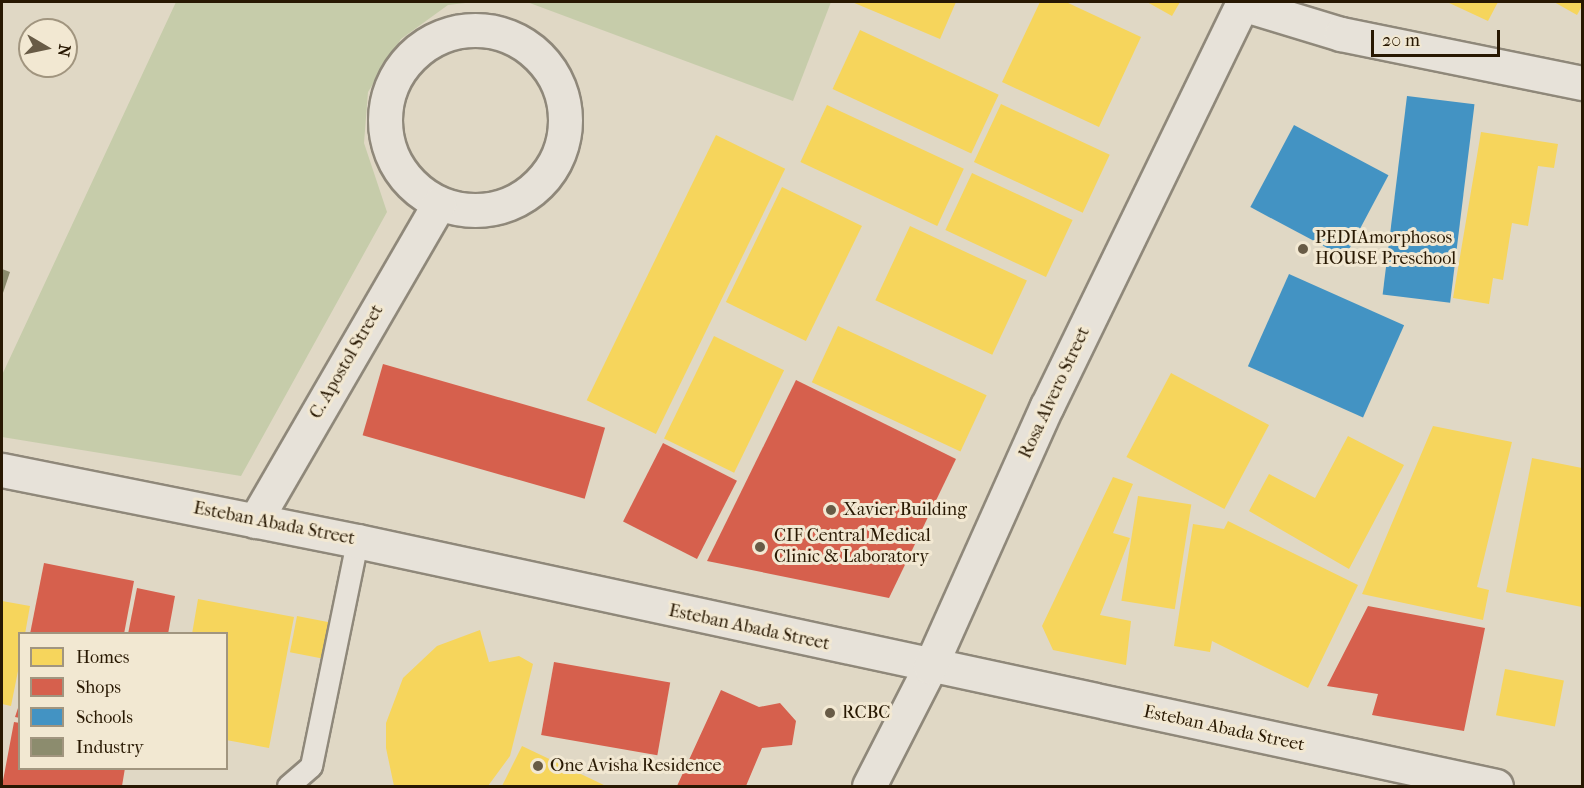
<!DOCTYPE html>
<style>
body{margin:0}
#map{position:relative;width:1584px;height:788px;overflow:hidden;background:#e0d8c5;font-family:"IM FELL French Canon",serif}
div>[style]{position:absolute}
.green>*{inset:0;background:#c6ccaa}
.homes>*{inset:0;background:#f6d55c;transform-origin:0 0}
.shops>*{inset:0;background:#d6604d;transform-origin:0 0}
.schools>*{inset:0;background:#4393c3;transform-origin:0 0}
.industry>*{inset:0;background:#8c8c6e}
.roads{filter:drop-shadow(2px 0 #8f887a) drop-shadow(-2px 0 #8f887a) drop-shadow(0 2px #8f887a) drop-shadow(0 -2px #8f887a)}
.service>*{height:21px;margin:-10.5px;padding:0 10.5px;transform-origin:10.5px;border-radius:10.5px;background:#e7e2d9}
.minor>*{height:33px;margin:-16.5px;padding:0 16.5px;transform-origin:16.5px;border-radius:16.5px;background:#e7e2d9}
.minor>.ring{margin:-16.5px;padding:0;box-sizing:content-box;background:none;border:33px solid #e7e2d9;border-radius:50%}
.dots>*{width:16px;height:16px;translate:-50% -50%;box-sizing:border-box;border:3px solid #f2e8d2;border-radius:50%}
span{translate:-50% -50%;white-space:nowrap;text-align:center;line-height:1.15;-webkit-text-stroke:6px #f2e8d2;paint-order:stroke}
.poi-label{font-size:18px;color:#281802}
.left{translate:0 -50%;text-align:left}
.street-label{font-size:18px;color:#281802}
.frame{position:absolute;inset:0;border:3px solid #281802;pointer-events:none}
.legend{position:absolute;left:18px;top:632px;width:210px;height:138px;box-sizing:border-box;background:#f2e8d2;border:2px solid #a1957f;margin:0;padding:8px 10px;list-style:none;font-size:18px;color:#281802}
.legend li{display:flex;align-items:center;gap:12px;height:30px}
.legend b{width:30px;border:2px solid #a1957f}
.north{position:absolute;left:18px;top:18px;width:60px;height:60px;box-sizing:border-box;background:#f2e8d2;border:2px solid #a1957f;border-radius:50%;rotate:99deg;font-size:16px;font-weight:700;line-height:24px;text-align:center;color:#281802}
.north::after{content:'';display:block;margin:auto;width:21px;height:27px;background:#685b46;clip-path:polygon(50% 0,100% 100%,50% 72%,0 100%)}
.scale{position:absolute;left:1371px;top:30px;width:129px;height:27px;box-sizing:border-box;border:3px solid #281802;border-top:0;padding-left:8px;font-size:18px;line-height:21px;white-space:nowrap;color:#281802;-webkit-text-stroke:4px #f2e8d2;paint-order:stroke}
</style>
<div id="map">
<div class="green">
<div style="clip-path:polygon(176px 2px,474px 2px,448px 5px,401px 39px,368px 92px,364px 143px,387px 212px,241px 476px,2px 437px,2px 375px)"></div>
<div style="clip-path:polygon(527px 2px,831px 2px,793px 101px)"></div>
</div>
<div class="homes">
<div style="clip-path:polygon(852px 2px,956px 2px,940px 39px)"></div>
<div style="clip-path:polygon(1040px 2px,1066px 2px,1141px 37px,1099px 127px,1002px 82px)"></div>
<div style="clip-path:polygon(1147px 2px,1180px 2px,1172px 16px)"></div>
<div style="clip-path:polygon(1447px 2px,1498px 2px,1488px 21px)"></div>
<div style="clip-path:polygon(1554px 2px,1582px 2px,1582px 6px,1577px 15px)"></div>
<div style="left:860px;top:30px;width:153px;height:65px;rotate:25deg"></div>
<div style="left:1001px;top:104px;width:120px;height:64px;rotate:25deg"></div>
<div style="left:827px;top:105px;width:151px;height:63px;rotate:25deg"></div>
<div style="clip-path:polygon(1481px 132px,1558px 144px,1554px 168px,1538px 166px,1528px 226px,1512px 223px,1503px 280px,1493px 278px,1489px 304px,1453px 298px)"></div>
<div style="left:716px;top:135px;width:77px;height:295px;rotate:26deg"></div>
<div style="left:972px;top:173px;width:111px;height:63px;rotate:25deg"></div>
<div style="left:782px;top:187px;width:89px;height:128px;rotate:26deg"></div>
<div style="left:910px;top:226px;width:129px;height:82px;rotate:25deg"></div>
<div style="left:838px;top:326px;width:164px;height:62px;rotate:25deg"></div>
<div style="left:714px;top:336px;width:78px;height:114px;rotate:26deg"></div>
<div style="left:1171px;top:373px;width:111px;height:95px;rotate:28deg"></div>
<div style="clip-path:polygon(1433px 426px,1512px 442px,1477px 587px,1489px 590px,1483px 620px,1362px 594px)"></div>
<div style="clip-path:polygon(1348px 436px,1404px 465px,1349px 569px,1249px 511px,1269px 474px,1315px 498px)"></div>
<div style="clip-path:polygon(1532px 458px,1582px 468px,1582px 607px,1506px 592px)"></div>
<div style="clip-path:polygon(1113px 477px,1133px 484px,1113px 533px,1130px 538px,1100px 615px,1131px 621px,1126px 665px,1053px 650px,1042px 626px)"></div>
<div style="left:1138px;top:496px;width:54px;height:106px;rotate:9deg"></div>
<div style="clip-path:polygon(1228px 521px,1358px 585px,1308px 688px,1212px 641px,1210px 652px,1174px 646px,1193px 524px,1224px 529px)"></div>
<div style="clip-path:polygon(198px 599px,294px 617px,269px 748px,226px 740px,226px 634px,192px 634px)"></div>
<div style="clip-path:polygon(2px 601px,30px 606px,25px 634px,20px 634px,20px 661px,11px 706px,2px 704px)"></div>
<div style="left:297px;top:616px;width:38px;height:37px;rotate:11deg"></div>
<div style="clip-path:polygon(480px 630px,489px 662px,519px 656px,533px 664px,510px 756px,488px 786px,394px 786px,386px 748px,386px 723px,403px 678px,437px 646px)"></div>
<div style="left:1505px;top:669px;width:60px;height:47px;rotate:11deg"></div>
<div style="clip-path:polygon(522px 746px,606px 786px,502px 786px)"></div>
</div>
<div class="shops">
<div style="left:383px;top:364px;width:231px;height:74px;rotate:16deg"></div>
<div style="clip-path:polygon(796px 380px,956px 459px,889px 598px,707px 561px)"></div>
<div style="left:663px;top:443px;width:83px;height:88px;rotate:27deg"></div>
<div style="clip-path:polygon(44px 563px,134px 581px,124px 634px,30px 634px)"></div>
<div style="clip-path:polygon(137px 588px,175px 596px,168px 634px,128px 634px)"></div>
<div style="clip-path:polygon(1368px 606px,1485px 628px,1464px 731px,1372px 715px,1378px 694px,1327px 686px)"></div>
<div style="left:554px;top:662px;width:118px;height:74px;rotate:10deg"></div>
<div style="clip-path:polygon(721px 690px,759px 707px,780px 703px,796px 721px,792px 745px,762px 748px,746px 786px,677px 786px)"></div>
<div style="clip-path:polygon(20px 702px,20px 718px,15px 717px)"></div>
<div style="clip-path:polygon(14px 722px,20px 723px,20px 768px,125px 768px,122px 786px,2px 786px)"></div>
</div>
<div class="schools">
<div style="left:1407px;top:96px;width:68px;height:200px;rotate:7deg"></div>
<div style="left:1294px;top:125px;width:107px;height:93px;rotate:28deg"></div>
<div style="left:1289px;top:274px;width:126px;height:101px;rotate:24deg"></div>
</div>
<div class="industry">
<div style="clip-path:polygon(2px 269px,10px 272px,2px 296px)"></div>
</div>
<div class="roads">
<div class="service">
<div style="left:288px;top:786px;width:30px;rotate:-41deg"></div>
<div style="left:311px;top:766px;width:230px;rotate:-78.4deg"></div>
</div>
<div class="minor">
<div style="left:1242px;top:4px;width:103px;rotate:16.9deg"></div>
<div style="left:1341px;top:34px;width:246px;rotate:11.5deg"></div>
<div class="ring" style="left:385px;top:30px;width:147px;height:147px"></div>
<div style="left:2px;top:470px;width:362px;rotate:11.3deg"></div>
<div style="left:357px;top:541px;width:1165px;rotate:12.14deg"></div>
<div style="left:255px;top:521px;width:367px;rotate:-59.9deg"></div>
<div style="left:869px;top:786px;width:134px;rotate:-62.9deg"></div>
<div style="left:930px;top:667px;width:286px;rotate:-65.9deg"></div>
<div style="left:1047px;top:406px;width:449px;rotate:-64.1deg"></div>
</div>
</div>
<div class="dots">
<div style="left:1303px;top:249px;background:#685b46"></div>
<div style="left:831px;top:510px;background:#685b46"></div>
<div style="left:760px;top:547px;background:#685b46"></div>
<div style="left:830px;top:713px;background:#685b46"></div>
<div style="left:538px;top:766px;background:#685b46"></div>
</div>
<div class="poi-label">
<span class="left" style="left:1315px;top:249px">PEDIAmorphosos<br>HOUSE Preschool</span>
<span class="left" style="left:843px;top:510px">Xavier Building</span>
<span class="left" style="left:774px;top:547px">CIF Central Medical<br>Clinic &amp; Laboratory</span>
<span class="left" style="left:842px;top:713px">RCBC</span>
<span class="left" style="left:550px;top:766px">One Avisha Residence</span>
</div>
<div class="street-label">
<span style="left:347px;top:362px;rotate:-60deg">C. Apostol Street</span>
<span style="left:1055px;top:393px;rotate:-65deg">Rosa Alvero Street</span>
<span style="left:274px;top:524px;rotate:11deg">Esteban Abada Street</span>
<span style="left:749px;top:628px;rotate:12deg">Esteban Abada Street</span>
<span style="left:1224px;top:729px;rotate:12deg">Esteban Abada Street</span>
</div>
<div class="frame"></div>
<ul class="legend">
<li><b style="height:16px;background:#f6d55c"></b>Homes</li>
<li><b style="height:16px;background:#d6604d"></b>Shops</li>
<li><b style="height:16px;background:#4393c3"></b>Schools</li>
<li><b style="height:16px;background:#8c8c6e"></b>Industry</li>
</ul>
<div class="north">N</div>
<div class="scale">20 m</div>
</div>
